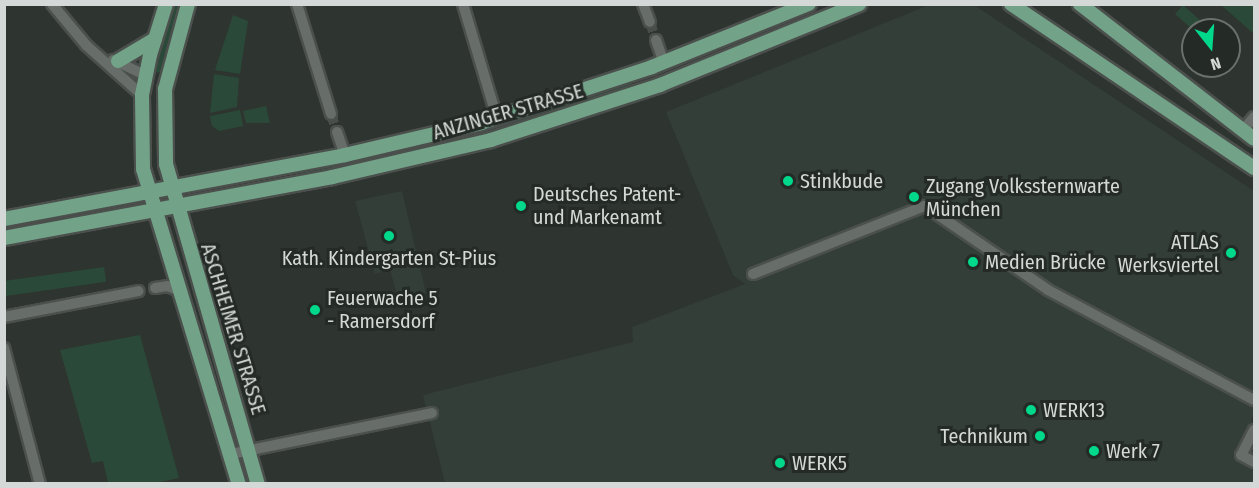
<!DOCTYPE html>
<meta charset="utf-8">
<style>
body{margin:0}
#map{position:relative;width:1259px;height:488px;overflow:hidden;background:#2e3430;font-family:"Fira Sans Condensed",sans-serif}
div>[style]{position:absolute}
.built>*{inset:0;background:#323e37}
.green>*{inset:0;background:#2b4938;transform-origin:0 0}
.minor-tunnel>*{height:10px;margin-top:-5px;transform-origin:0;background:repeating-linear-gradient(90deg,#474d49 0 10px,transparent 0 15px)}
.roads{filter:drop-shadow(2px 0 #4b504d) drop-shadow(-2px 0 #4b504d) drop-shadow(0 2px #4b504d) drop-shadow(0 -2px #4b504d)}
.minor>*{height:10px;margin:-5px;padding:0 5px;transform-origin:5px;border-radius:5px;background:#676d69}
.major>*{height:14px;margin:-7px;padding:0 7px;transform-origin:7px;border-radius:7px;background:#72a388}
.dots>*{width:16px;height:16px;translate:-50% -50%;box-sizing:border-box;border:3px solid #242a26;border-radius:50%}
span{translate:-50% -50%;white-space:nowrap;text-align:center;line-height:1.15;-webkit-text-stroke:6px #242a26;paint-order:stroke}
.street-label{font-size:20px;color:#d4d8d6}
.poi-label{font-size:20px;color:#d4d8d6}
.left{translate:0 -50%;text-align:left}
.right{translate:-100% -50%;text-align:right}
.frame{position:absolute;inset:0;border:6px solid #d4d8d6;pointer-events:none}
.north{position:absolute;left:1181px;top:18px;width:60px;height:60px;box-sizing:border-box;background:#242a26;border:2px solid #6a706c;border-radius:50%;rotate:163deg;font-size:16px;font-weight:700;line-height:24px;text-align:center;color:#d4d8d6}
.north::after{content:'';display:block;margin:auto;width:21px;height:27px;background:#00d98c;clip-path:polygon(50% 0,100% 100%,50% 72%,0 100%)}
</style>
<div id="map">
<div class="built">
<div style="clip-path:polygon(929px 5px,974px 5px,1254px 191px,1254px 412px,1251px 421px,1254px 423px,1254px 483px,445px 483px,423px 395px,633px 342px,632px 327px,745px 284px,733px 275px,666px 112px)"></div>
<div style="clip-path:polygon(402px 191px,426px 293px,399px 301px,390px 270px,375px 274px,355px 201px)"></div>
</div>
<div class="green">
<div style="clip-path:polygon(175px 5px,183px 5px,163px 71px,157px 73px,155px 69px)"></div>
<div style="clip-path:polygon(1183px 5px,1211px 30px,1193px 30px,1175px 14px)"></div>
<div style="clip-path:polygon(1221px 5px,1254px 5px,1254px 34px)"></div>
<div style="clip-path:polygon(233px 15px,248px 21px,240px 74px,215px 70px)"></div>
<div style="clip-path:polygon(214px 74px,239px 78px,237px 107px,210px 113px)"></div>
<div style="clip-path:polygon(630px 82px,634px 89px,422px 152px,422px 149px,482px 133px)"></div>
<div style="clip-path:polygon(266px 106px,270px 123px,246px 123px,243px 111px)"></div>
<div style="clip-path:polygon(240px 110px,243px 126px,219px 131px,212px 126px,210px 116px)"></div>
<div style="clip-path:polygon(400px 150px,403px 156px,283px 180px,315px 167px)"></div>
<div style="left:104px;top:267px;width:15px;height:101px;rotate:82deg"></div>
<div style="clip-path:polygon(140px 335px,179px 478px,155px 483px,108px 483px,103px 461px,92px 463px,60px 350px)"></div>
</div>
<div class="minor-tunnel">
<div style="left:650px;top:22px;width:19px;rotate:72deg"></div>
<div style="left:331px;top:114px;width:19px;rotate:72deg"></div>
</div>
<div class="roads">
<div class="minor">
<div style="left:52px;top:4px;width:53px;rotate:50.3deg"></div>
<div style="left:86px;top:45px;width:75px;rotate:41.8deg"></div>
<div style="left:297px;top:4px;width:115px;rotate:72.8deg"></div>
<div style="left:463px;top:4px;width:119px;rotate:73.4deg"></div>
<div style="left:643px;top:4px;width:19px;rotate:69deg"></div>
<div style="left:656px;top:40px;width:24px;rotate:71deg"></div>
<div style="left:113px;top:60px;width:35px;rotate:25deg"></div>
<div style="left:1243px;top:130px;width:17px;rotate:-50deg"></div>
<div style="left:337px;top:132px;width:24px;rotate:71deg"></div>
<div style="left:753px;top:274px;width:185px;rotate:-21.6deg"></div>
<div style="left:925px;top:206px;width:149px;rotate:34.3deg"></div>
<div style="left:1048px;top:290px;width:234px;rotate:28.1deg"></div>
<div style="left:155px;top:288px;width:12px;rotate:-9deg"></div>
<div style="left:167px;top:286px;width:15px;rotate:20deg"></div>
<div style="left:4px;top:317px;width:137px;rotate:-10.9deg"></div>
<div style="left:4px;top:348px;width:141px;rotate:75.2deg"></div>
<div style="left:1254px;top:430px;width:28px;rotate:117deg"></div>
<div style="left:1241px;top:455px;width:15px;rotate:28deg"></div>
<div style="left:231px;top:454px;width:205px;rotate:-11.5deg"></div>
</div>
<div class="major">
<div style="left:166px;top:4px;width:53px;rotate:107.4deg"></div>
<div style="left:150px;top:55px;width:41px;rotate:101.3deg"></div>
<div style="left:142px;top:95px;width:74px;rotate:89.2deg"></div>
<div style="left:143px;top:169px;width:329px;rotate:73.1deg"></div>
<div style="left:188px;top:4px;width:88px;rotate:105.1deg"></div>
<div style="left:165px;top:89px;width:75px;rotate:89.2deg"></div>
<div style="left:166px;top:164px;width:333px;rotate:74deg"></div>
<div style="left:1011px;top:4px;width:293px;rotate:34deg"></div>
<div style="left:1080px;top:4px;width:220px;rotate:37.8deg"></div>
<div style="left:118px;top:61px;width:43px;rotate:-30.7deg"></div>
<div style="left:4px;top:219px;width:347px;rotate:-10.6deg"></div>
<div style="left:345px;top:155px;width:140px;rotate:-13.2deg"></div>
<div style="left:481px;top:123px;width:180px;rotate:-18.1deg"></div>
<div style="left:652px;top:67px;width:169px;rotate:-21.9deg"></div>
<div style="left:4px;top:238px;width:334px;rotate:-10.5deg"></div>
<div style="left:332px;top:177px;width:163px;rotate:-13.1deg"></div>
<div style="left:491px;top:140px;width:178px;rotate:-18deg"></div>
<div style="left:660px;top:85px;width:215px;rotate:-22.1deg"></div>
</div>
</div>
<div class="dots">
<div style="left:788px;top:181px;background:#00d98c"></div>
<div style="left:914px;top:197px;background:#00d98c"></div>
<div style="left:521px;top:206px;background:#00d98c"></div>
<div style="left:389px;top:236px;background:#00d98c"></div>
<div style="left:1231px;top:253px;background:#00d98c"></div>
<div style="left:973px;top:262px;background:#00d98c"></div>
<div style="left:315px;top:310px;background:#00d98c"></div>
<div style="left:1031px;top:410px;background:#00d98c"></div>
<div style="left:1040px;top:436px;background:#00d98c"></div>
<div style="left:1094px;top:451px;background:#00d98c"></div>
<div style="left:780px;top:463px;background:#00d98c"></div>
</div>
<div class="street-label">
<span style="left:508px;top:112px;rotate:-16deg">ANZINGER STRASSE</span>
<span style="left:233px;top:329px;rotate:73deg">ASCHHEIMER STRASSE</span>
</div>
<div class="poi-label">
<span class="left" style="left:800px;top:181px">Stinkbude</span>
<span class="left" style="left:926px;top:198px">Zugang Volkssternwarte<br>München</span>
<span class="left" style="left:533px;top:206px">Deutsches Patent-<br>und Markenamt</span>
<span class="right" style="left:1219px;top:254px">ATLAS<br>Werksviertel</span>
<span style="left:389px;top:258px">Kath. Kindergarten St-Pius</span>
<span class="left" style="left:985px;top:262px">Medien Brücke</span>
<span class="left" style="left:327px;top:310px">Feuerwache 5<br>- Ramersdorf</span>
<span class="left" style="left:1043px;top:410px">WERK13</span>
<span class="right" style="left:1028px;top:436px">Technikum</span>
<span class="left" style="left:1106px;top:451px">Werk 7</span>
<span class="left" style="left:792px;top:463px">WERK5</span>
</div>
<div class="frame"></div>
<div class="north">N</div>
</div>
